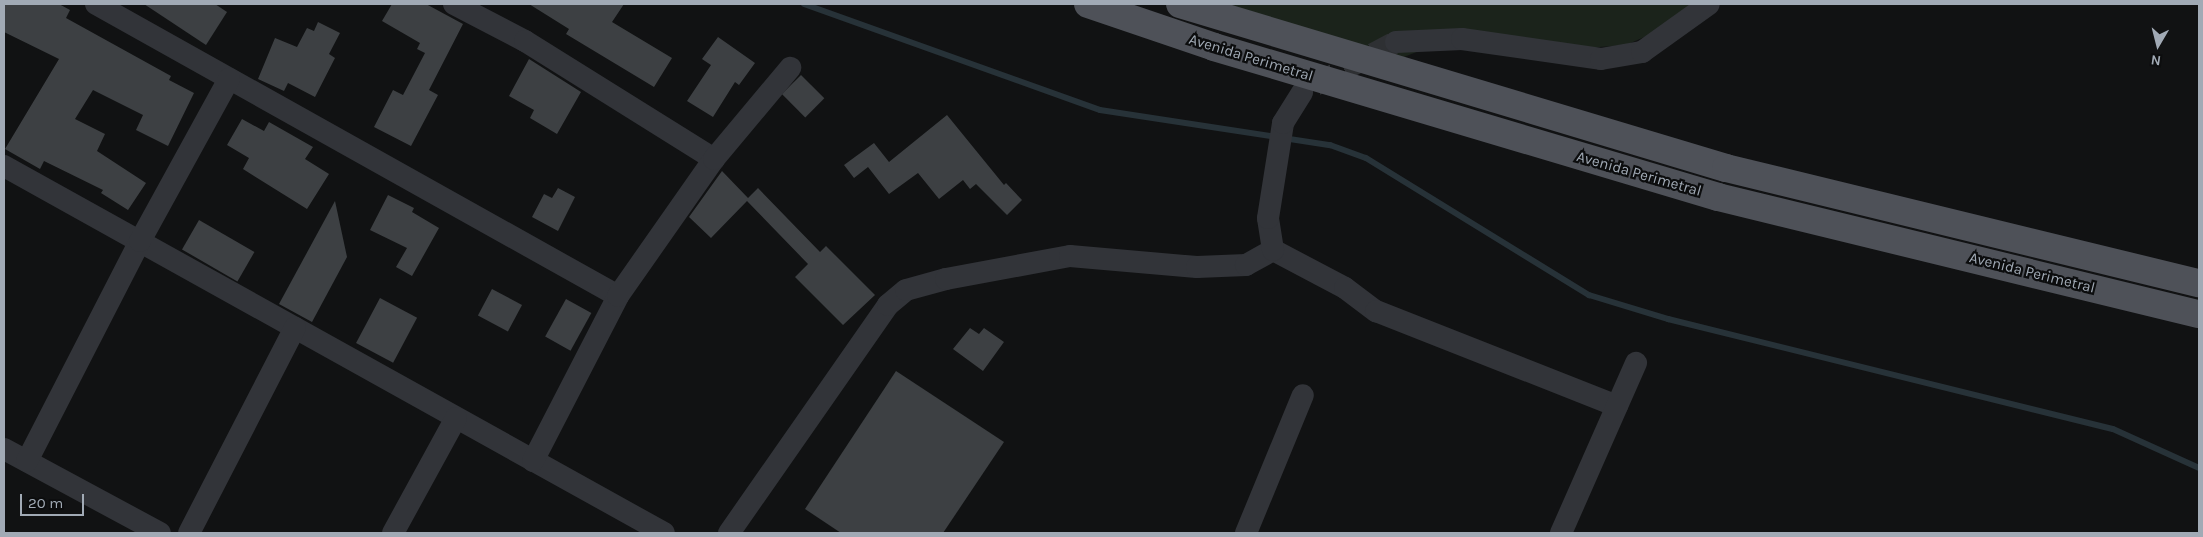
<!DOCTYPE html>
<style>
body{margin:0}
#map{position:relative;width:2203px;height:537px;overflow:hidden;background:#111213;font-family:Karla,sans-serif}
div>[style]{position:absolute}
.green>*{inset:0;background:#1b231b}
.stream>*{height:6px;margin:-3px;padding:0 3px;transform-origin:3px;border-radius:3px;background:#273238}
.building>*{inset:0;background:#3d4043;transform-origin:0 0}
.street-tunnel>*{height:22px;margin-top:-11px;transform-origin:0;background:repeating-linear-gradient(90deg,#2e3033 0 22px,transparent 0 33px)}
.street>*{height:22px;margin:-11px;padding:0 11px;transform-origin:11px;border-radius:11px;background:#323439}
.primary>*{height:28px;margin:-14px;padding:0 14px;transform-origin:14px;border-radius:14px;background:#4e5158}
span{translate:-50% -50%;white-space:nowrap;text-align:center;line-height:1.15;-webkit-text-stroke:4.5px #0c0d0e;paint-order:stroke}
.street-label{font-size:15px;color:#a1aab5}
.frame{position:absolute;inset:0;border:5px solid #a1aab5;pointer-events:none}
.north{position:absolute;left:2133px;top:20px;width:50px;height:50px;-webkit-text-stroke:4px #0c0d0e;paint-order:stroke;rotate:188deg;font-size:14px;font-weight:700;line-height:20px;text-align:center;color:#a1aab5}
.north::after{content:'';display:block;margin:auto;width:18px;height:22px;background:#a1aab5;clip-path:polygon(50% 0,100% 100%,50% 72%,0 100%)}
.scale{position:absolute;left:20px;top:494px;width:64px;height:22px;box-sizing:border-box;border:2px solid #a1aab5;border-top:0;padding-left:6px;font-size:15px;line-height:18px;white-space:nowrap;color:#a1aab5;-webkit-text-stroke:4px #0c0d0e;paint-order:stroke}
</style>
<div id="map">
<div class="green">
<div style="clip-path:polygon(1163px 4px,1695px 4px,1658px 31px,1626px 45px,1586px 48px,1434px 45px,1384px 65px,1219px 24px)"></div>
</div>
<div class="stream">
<div style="left:804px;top:4px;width:314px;rotate:19.7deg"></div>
<div style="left:1100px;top:110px;width:233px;rotate:8.7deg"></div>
<div style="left:1330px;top:145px;width:38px;rotate:20deg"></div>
<div style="left:1366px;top:158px;width:262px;rotate:31.6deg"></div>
<div style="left:1589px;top:295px;width:83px;rotate:16.9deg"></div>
<div style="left:1668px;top:319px;width:458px;rotate:13.9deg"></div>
<div style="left:2113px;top:429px;width:94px;rotate:24.4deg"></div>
</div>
<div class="building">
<div style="clip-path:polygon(4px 4px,59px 4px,70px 10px,66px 18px,171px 76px,169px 80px,194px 93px,168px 146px,136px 130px,143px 115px,93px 90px,75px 119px,105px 134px,97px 151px,146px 183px,128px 210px,101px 193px,103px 190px,44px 161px,40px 169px,5px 149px,59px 59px,4px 32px)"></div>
<div style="clip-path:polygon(144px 4px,215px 4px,227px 12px,206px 45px)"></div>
<div style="clip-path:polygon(392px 4px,426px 4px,463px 24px,429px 90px,438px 95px,411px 146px,374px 127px,393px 90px,403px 95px,425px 53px,417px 49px,420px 43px,382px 21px)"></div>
<div style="clip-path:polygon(529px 4px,624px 4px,612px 22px,672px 58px,654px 87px,566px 34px,569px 29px)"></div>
<div style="clip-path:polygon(318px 22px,340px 33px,329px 54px,335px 58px,315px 97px,288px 83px,284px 91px,258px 79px,275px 38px,297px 47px,307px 28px,314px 31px)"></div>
<div style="clip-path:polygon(718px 37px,755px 63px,739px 85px,735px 82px,713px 117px,687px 101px,711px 65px,702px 59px)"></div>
<div style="clip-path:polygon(529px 59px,581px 92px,557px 134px,530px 118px,534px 110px,509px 96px)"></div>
<div style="left:801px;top:75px;width:33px;height:27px;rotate:45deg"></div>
<div style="clip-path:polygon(947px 115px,1004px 185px,1006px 183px,1022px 200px,1007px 215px,976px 184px,970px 189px,963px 180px,939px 199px,918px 173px,889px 194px,868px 167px,854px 178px,844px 165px,874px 143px,889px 162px)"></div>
<div style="clip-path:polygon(242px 119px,264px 131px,269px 122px,313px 147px,305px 159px,329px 174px,307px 209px,243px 169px,249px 158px,227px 145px)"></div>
<div style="clip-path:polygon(722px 171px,748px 198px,758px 188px,820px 252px,826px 246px,875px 295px,843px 325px,795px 277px,808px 264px,747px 201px,711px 238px,689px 217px)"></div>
<div style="clip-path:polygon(558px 188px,575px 197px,558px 231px,532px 217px,544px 194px,552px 198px)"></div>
<div style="clip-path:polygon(388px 195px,414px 208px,412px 212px,439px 228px,412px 276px,396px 267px,407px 248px,370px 230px)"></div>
<div style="clip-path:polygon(335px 201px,347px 257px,312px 322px,279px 304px)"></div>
<div style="left:199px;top:220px;width:64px;height:34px;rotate:30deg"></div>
<div style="left:492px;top:289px;width:34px;height:30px;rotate:28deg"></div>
<div style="left:380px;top:298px;width:42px;height:51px;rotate:28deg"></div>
<div style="left:566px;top:299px;width:29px;height:43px;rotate:29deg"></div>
<div style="clip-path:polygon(970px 328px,979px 334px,984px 328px,1004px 342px,983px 371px,953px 349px)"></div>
<div style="clip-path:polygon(896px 371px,1004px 442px,943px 533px,841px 533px,805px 509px)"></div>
</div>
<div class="street-tunnel">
<div style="left:1315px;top:85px;width:92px;rotate:-28deg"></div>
</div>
<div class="street">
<div style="left:96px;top:4px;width:598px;rotate:29.22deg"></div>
<div style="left:454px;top:4px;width:80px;rotate:27.5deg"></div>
<div style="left:525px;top:41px;width:223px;rotate:32deg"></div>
<div style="left:1396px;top:42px;width:66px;rotate:-2.6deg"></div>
<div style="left:1462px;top:39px;width:140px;rotate:8.2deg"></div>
<div style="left:1601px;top:59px;width:42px;rotate:-9.7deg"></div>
<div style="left:1642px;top:52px;width:82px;rotate:-35.6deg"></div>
<div style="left:4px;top:166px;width:755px;rotate:29.08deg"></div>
<div style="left:1273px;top:250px;width:81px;rotate:27.8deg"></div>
<div style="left:1345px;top:288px;width:39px;rotate:37deg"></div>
<div style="left:1376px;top:311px;width:259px;rotate:21.5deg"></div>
<div style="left:4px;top:449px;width:177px;rotate:28.3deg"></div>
<div style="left:27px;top:461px;width:247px;rotate:-62.8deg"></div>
<div style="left:140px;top:241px;width:185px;rotate:-61.2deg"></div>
<div style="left:533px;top:461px;width:186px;rotate:-62.7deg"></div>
<div style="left:618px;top:296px;width:167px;rotate:-55deg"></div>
<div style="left:714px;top:159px;width:119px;rotate:-50.1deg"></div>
<div style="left:189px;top:533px;width:231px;rotate:-62.7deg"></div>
<div style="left:393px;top:533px;width:131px;rotate:-61.3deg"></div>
<div style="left:729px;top:533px;width:278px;rotate:-55.1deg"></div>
<div style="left:888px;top:305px;width:23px;rotate:-40deg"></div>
<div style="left:906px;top:290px;width:41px;rotate:-15.4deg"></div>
<div style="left:946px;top:279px;width:126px;rotate:-10.5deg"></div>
<div style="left:1070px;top:256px;width:127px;rotate:5deg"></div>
<div style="left:1197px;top:267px;width:49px;rotate:-2.3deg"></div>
<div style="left:1246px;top:265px;width:31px;rotate:-29deg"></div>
<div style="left:1273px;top:250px;width:32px;rotate:-99deg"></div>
<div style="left:1268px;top:218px;width:96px;rotate:-81deg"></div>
<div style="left:1283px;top:123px;width:36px;rotate:-58deg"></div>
<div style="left:1246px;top:533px;width:149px;rotate:-67.6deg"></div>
<div style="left:1561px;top:533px;width:186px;rotate:-66.2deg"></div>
</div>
<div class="primary">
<div style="left:1088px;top:4px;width:133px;rotate:18.8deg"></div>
<div style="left:1214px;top:47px;width:526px;rotate:16.57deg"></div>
<div style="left:1718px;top:197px;width:495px;rotate:13.7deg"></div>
<div style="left:1180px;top:4px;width:570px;rotate:16.72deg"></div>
<div style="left:1726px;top:168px;width:487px;rotate:13.7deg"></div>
</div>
<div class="street-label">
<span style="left:1251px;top:58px;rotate:17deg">Avenida Perimetral</span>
<span style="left:1639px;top:174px;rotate:16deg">Avenida Perimetral</span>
<span style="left:2032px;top:273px;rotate:14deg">Avenida Perimetral</span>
</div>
<div class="frame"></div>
<div class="north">N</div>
<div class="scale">20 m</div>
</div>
